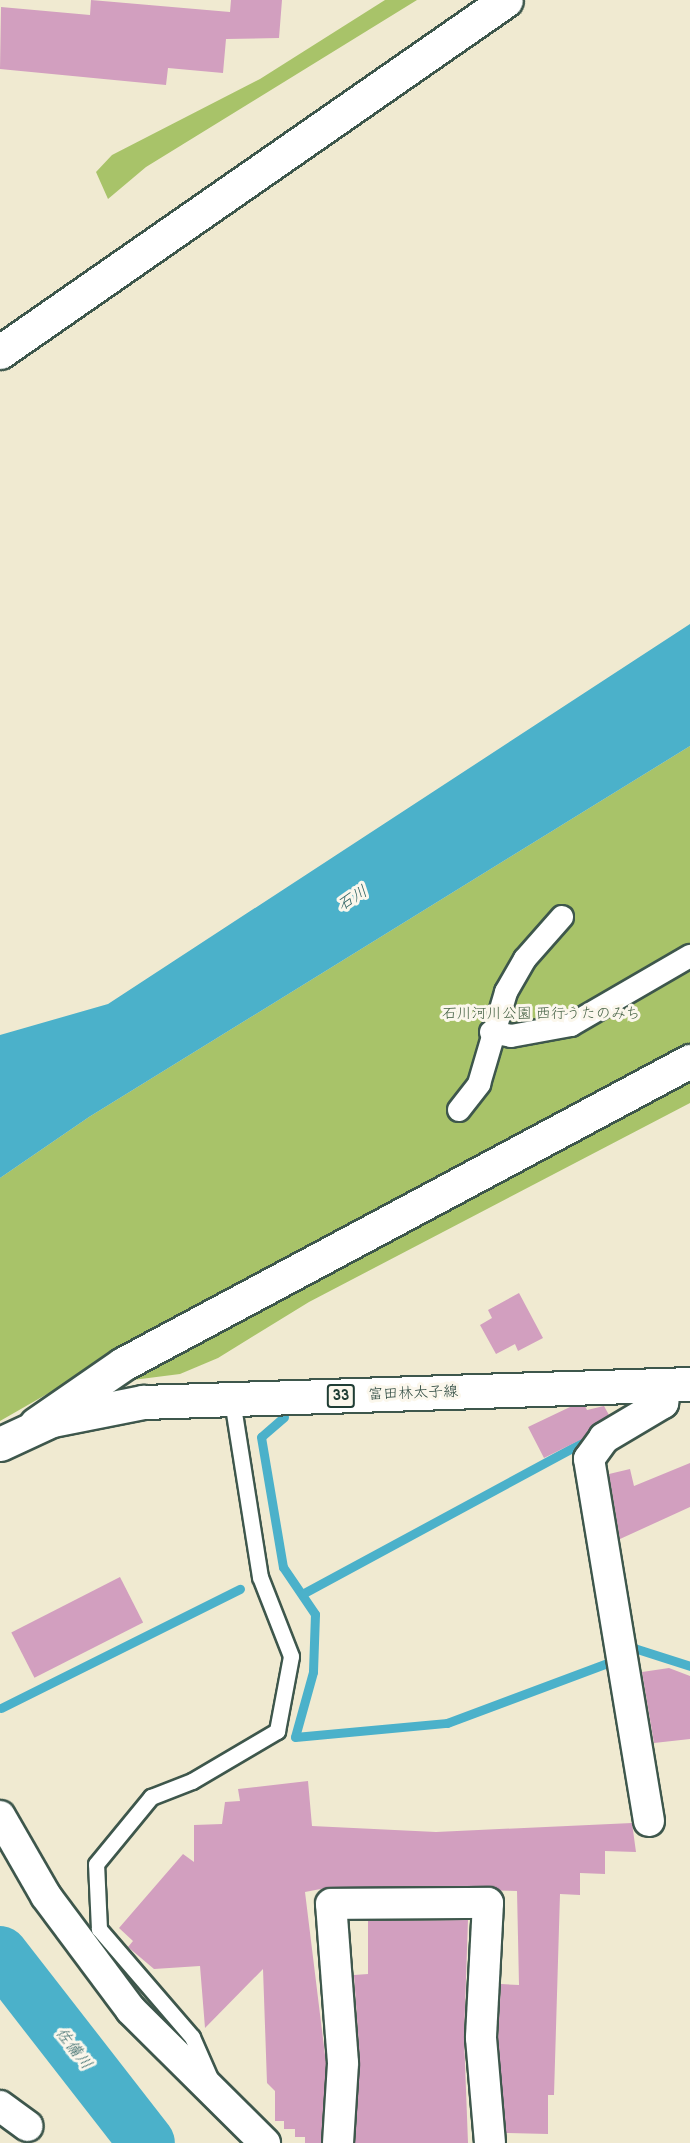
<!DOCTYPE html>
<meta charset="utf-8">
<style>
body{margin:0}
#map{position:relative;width:690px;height:2143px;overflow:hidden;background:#f0ead1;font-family:"Balsamiq Sans","Klee One",sans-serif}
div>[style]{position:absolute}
.green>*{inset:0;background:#a8c369}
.water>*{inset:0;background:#4bb1ca}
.stream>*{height:9px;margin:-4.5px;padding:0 4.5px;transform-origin:4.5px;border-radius:4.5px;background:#4bb1ca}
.river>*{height:56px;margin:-28px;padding:0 28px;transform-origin:28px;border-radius:28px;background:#4bb1ca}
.building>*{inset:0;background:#d29fbf;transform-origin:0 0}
.roads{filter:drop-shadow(2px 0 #3e574c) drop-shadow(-2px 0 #3e574c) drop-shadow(0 2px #3e574c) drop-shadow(0 -2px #3e574c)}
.service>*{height:15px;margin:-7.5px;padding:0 7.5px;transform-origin:7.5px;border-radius:7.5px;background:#fff}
.pedestrian>*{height:22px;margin:-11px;padding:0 11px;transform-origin:11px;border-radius:11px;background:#fff}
.minor>*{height:30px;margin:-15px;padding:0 15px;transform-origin:15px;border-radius:15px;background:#fff}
.tertiary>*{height:33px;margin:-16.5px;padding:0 16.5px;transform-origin:16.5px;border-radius:16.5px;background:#fff}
.primary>*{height:33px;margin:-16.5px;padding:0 16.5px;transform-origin:16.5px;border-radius:16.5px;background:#fff}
span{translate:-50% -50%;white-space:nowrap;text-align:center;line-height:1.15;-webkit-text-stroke:6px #fbf7ec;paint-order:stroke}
.shield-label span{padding:2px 4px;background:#fbf7ec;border:2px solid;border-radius:4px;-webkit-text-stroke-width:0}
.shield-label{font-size:14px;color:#1f3d34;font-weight:700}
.park-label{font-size:15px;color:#415e41}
.street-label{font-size:15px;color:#1f3d34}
.water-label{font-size:16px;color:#2c6061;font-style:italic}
</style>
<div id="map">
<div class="green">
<div style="clip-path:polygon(385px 0,417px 0,146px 167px,108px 199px,96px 172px,112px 155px,260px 79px)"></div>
<div style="clip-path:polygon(690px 746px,690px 1103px,309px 1302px,218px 1358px,180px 1374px,54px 1390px,0 1421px,0 1178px,89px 1117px)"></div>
</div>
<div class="water">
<div style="clip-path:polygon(690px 624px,690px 746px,89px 1117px,0 1178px,0 1035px,108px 1004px)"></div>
</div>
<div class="stream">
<div style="left:284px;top:1417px;width:30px;rotate:139deg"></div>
<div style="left:261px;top:1437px;width:132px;rotate:80.4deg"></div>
<div style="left:283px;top:1567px;width:57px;rotate:55.8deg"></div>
<div style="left:315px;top:1614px;width:58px;rotate:92deg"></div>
<div style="left:313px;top:1672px;width:67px;rotate:105.5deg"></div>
<div style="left:295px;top:1737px;width:153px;rotate:-5.3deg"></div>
<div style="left:447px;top:1723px;width:177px;rotate:-20.5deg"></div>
<div style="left:613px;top:1661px;width:25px;rotate:-32deg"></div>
<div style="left:634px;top:1648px;width:59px;rotate:17.8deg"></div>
<div style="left:304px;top:1593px;width:328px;rotate:-28.4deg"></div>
<div style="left:1px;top:1708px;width:267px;rotate:-26.5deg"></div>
</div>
<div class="river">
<div style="left:0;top:1954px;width:239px;rotate:52.1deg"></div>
</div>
<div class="building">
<div style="clip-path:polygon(91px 0,230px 12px,231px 0,282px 0,279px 38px,226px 39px,223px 73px,168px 68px,166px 85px,0 69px,1px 7px,90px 15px)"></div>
<div style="clip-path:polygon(519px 1293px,543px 1338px,518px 1351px,515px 1344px,496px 1354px,480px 1325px,492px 1318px,488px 1310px)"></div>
<div style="clip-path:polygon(585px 1406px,587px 1410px,604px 1406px,609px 1415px,582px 1439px,544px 1458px,528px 1427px,570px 1407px)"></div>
<div style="clip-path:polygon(690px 1463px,690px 1507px,620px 1539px,609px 1474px,630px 1469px,634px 1486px)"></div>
<div style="left:120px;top:1577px;width:51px;height:122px;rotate:63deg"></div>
<div style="clip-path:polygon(669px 1668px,690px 1676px,690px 1739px,654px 1743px,642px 1672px)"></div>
<div style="clip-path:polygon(308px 1781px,312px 1826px,436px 1832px,632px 1823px,636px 1852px,605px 1851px,605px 1874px,580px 1873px,580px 1895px,560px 1894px,554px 2095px,548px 2095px,548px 2134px,506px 2133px,498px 2038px,501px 1984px,519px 1985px,517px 1891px,331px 1887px,305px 1892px,326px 2063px,321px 2143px,305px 2143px,305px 2137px,295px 2137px,295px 2129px,284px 2129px,284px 2121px,275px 2121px,275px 2091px,267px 2083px,263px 1969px,205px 2028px,200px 1966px,154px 1969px,128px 1947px,133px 1941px,119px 1928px,183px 1854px,194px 1862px,194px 1825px,222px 1824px,225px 1802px,240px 1801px,238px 1789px)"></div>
<div style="clip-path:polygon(468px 1920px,464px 2037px,468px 2143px,355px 2143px,360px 2062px,354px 1975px,368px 1974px,368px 1921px)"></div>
</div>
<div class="roads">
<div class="service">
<div style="left:210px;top:2078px;width:45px;rotate:-113.7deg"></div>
<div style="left:192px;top:2037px;width:143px;rotate:-130.7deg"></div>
<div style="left:99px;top:1929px;width:65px;rotate:-92.6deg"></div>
<div style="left:96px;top:1864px;width:87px;rotate:-50.6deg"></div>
<div style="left:151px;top:1797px;width:44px;rotate:-21.3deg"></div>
<div style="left:192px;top:1781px;width:99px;rotate:-30.5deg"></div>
<div style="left:277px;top:1731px;width:76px;rotate:-79.4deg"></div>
<div style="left:291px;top:1656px;width:85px;rotate:-111.4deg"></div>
<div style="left:260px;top:1577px;width:179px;rotate:-99deg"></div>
</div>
<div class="pedestrian">
<div style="left:491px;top:1032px;width:20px;rotate:11deg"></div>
<div style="left:511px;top:1036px;width:61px;rotate:-10.4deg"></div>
<div style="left:571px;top:1025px;width:138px;rotate:-30.1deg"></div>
<div style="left:459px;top:1110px;width:33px;rotate:-52deg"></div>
<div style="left:479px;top:1084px;width:96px;rotate:-73.6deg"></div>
<div style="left:506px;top:992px;width:38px;rotate:-60deg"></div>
<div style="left:525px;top:959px;width:56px;rotate:-48.6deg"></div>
</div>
<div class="minor">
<div style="left:0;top:1816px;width:92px;rotate:60.1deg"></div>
<div style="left:46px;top:1896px;width:142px;rotate:53.3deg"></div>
<div style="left:131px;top:2010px;width:189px;rotate:44.8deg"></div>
<div style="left:649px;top:1821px;width:367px;rotate:-99.4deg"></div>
<div style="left:589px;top:1459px;width:26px;rotate:-54deg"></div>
<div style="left:604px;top:1438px;width:69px;rotate:-30.7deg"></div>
<div style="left:663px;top:1403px;width:18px;rotate:-84deg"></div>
<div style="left:0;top:2106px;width:34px;rotate:36deg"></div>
<div style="left:338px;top:2143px;width:80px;rotate:-86.4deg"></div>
<div style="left:343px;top:2063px;width:159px;rotate:-94.3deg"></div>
<div style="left:331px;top:1904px;width:157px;rotate:-0.4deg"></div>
<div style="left:488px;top:1903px;width:135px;rotate:93deg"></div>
<div style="left:481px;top:2038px;width:105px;rotate:85.1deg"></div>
</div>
<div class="tertiary">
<div style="left:0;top:352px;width:616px;rotate:-34.82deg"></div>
<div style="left:36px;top:1424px;width:106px;rotate:-34.6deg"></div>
<div style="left:123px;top:1364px;width:643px;rotate:-28.12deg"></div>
</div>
<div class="primary">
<div style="left:0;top:1444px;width:57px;rotate:-24.8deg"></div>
<div style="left:52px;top:1420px;width:93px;rotate:-11.2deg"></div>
<div style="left:143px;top:1402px;width:547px;rotate:-1.88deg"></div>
</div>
</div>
<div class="shield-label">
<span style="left:341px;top:1396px">33</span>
</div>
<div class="park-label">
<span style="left:541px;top:1014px">石川河川公園 西行うたのみち</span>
</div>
<div class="street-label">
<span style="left:413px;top:1393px;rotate:-2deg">富田林太子線</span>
</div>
<div class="water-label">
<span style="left:353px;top:899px;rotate:-32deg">石川</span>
<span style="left:73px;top:2049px;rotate:52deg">佐備川</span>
</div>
</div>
